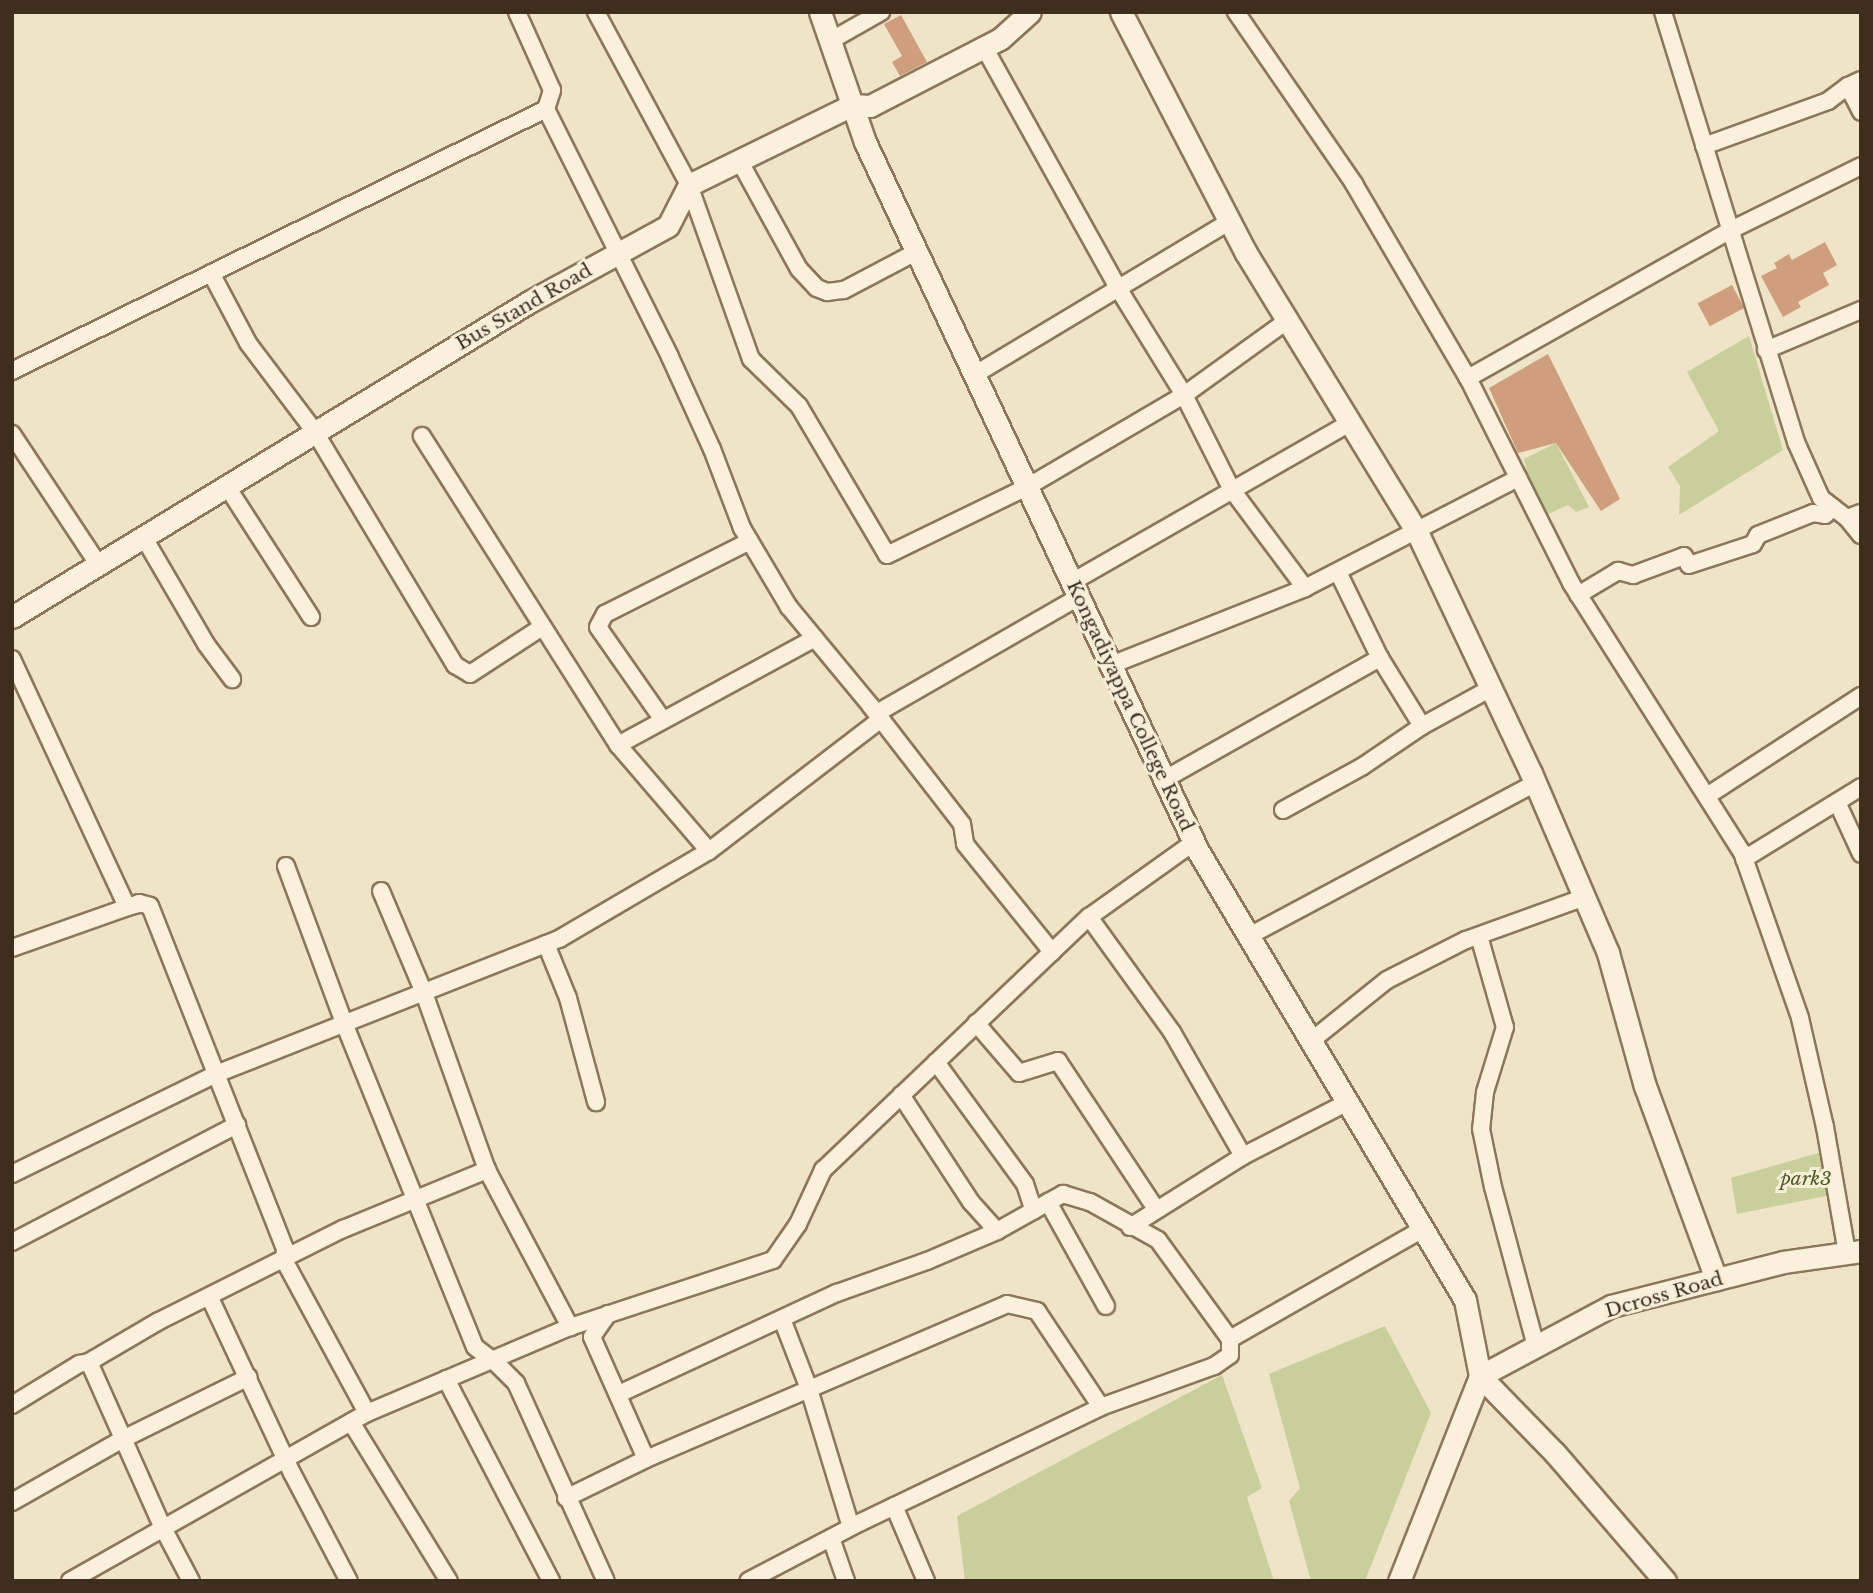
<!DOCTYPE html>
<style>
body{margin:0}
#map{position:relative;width:1873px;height:1593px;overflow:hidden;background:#f0e4c8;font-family:"Libre Baskerville",serif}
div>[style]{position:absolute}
.green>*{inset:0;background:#c9cf9b}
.building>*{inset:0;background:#cf9f7d;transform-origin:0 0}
.roads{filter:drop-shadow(2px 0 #8d765c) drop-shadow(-2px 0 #8d765c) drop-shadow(0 2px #8d765c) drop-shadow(0 -2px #8d765c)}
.street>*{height:16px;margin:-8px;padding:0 8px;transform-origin:8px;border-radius:8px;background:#faf1dc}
.secondary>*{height:21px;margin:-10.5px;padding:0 10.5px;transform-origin:10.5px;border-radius:10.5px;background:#faf1dc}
span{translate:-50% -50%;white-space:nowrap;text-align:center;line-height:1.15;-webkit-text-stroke:6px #f7eed8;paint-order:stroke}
.street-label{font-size:19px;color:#3d2e20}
.park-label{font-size:19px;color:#4d5a26;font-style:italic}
.frame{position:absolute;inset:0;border:14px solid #3d2e20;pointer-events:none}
</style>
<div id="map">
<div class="green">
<div style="clip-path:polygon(1749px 336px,1783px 450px,1679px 515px,1680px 486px,1668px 467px,1719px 431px,1687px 372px)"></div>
<div style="clip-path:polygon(1556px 443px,1589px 507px,1576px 512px,1568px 505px,1548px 514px,1531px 485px,1524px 459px)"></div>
<div style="clip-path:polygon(1825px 1151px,1831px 1195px,1737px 1214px,1731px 1178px)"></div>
<div style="clip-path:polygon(1385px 1326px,1431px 1413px,1365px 1581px,1311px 1581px,1289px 1501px,1300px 1488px,1269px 1374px)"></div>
<div style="clip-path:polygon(1222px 1375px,1262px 1488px,1247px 1497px,1274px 1581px,965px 1581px,957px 1516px)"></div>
</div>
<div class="building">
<div style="clip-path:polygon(901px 15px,927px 62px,900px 76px,892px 62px,902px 56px,884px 24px)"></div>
<div style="clip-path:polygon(1825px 242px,1837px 265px,1823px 273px,1829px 285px,1798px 302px,1801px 307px,1783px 317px,1761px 276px,1777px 268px,1774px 263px,1789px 254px,1792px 260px)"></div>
<div style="left:1732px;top:285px;width:26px;height:39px;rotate:62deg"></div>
<div style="clip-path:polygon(1548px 354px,1620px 499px,1601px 511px,1556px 443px,1518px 453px,1489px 388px)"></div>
</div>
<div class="roads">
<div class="street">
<div style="left:596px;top:12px;width:196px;rotate:61.7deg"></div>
<div style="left:689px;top:185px;width:185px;rotate:70.4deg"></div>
<div style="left:751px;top:359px;width:67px;rotate:44.4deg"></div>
<div style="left:799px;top:406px;width:173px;rotate:59.4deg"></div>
<div style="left:887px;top:555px;width:156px;rotate:-25.9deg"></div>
<div style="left:1027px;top:487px;width:182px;rotate:-30.4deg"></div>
<div style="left:1184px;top:395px;width:128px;rotate:-35.8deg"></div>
<div style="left:1236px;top:12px;width:209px;rotate:55.5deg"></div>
<div style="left:1354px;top:184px;width:225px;rotate:59.6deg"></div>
<div style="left:1468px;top:378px;width:229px;rotate:63.3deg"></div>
<div style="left:1571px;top:583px;width:319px;rotate:57.6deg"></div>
<div style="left:1742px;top:852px;width:176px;rotate:70.7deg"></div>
<div style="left:1800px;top:1018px;width:112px;rotate:77.1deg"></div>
<div style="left:1825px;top:1127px;width:128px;rotate:80.1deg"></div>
<div style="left:1663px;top:12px;width:450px;rotate:72.8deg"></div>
<div style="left:1796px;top:442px;width:61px;rotate:65.9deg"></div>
<div style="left:1821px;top:498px;width:33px;rotate:38deg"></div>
<div style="left:1847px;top:518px;width:15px;rotate:-20deg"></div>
<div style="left:830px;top:41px;width:59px;rotate:-29.6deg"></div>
<div style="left:984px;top:47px;width:276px;rotate:60.9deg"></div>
<div style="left:1118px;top:288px;width:126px;rotate:58.3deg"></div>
<div style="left:1184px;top:395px;width:106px;rotate:63.2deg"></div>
<div style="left:1232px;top:490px;width:122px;rotate:53.3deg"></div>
<div style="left:1861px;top:80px;width:14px;rotate:155deg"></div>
<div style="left:1848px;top:86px;width:29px;rotate:63deg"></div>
<div style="left:546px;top:109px;width:277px;rotate:63.4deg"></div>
<div style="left:670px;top:357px;width:101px;rotate:65.5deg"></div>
<div style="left:712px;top:449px;width:85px;rotate:69.2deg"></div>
<div style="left:742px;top:528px;width:92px;rotate:59.3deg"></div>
<div style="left:789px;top:607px;width:127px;rotate:50.4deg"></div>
<div style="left:870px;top:705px;width:150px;rotate:52.3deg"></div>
<div style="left:962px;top:824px;width:20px;rotate:81deg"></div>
<div style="left:965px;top:844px;width:139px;rotate:51.1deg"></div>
<div style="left:1704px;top:146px;width:132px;rotate:-19.9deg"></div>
<div style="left:1828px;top:101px;width:25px;rotate:-37deg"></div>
<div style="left:739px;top:160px;width:124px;rotate:61.2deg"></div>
<div style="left:799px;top:269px;width:26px;rotate:47deg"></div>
<div style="left:817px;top:288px;width:11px;rotate:22deg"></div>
<div style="left:827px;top:292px;width:17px;rotate:-7deg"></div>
<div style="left:844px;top:290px;width:81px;rotate:-27.8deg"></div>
<div style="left:211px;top:273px;width:79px;rotate:62.1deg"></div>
<div style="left:248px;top:343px;width:111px;rotate:53deg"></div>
<div style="left:315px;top:432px;width:272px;rotate:59deg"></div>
<div style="left:455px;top:665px;width:17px;rotate:31deg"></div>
<div style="left:470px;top:674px;width:86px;rotate:-33.1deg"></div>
<div style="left:1766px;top:350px;width:103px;rotate:-22.8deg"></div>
<div style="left:12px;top:371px;width:595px;rotate:-26.13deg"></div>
<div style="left:546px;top:109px;width:20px;rotate:-72deg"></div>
<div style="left:552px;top:90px;width:85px;rotate:-114.2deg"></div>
<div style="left:974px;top:375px;width:299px;rotate:-31deg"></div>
<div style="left:1468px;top:378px;width:300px;rotate:-29.4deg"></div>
<div style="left:1729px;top:231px;width:147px;rotate:-26.2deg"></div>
<div style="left:12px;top:434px;width:156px;rotate:56.5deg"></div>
<div style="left:226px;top:485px;width:157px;rotate:57.2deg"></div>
<div style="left:1847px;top:518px;width:22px;rotate:51deg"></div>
<div style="left:143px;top:536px;width:125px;rotate:59.7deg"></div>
<div style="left:206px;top:644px;width:44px;rotate:53.4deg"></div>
<div style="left:1338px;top:572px;width:96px;rotate:64deg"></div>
<div style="left:1380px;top:658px;width:80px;rotate:58.3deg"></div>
<div style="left:1072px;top:582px;width:320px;rotate:-29.8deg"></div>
<div style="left:1578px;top:595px;width:47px;rotate:-31deg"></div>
<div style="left:1618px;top:571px;width:16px;rotate:15deg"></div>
<div style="left:1633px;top:575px;width:54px;rotate:-20.4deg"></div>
<div style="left:1684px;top:556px;width:10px;rotate:61deg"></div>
<div style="left:1689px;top:565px;width:67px;rotate:-18.2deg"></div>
<div style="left:1753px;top:544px;width:10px;rotate:-61deg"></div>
<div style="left:1758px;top:535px;width:59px;rotate:-21.8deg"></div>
<div style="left:1813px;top:513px;width:12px;rotate:9deg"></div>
<div style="left:1825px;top:515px;width:11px;rotate:-45deg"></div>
<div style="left:12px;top:659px;width:273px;rotate:65.1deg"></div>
<div style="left:127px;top:907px;width:11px;rotate:-15deg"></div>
<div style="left:1111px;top:665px;width:209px;rotate:-21.6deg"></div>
<div style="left:1305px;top:588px;width:240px;rotate:-27.3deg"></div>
<div style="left:877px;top:713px;width:233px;rotate:-29.9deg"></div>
<div style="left:663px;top:720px;width:113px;rotate:-125deg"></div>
<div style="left:598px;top:627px;width:15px;rotate:-62deg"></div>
<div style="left:605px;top:614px;width:162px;rotate:-26.7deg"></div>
<div style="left:618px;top:745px;width:224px;rotate:-28.5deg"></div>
<div style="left:1165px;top:779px;width:247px;rotate:-29.4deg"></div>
<div style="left:1707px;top:796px;width:184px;rotate:-33deg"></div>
<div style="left:1837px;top:802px;width:57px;rotate:65.2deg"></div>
<div style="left:1283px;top:810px;width:91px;rotate:-28.8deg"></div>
<div style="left:1363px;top:766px;width:71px;rotate:-34.1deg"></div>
<div style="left:1422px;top:726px;width:79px;rotate:-28.8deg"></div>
<div style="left:709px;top:851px;width:217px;rotate:-37.5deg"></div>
<div style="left:1744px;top:859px;width:137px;rotate:-31.6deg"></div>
<div style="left:286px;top:866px;width:167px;rotate:69.7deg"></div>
<div style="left:344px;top:1023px;width:349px;rotate:68deg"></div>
<div style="left:475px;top:1347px;width:25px;rotate:37deg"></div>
<div style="left:495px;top:1362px;width:30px;rotate:45deg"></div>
<div style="left:516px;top:1383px;width:217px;rotate:65.6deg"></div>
<div style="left:381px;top:891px;width:111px;rotate:67.1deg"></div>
<div style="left:424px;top:993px;width:188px;rotate:70.4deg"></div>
<div style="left:487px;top:1170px;width:178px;rotate:62.1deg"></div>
<div style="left:1089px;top:917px;width:142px;rotate:54.2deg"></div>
<div style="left:1172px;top:1032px;width:143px;rotate:60.2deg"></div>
<div style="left:1249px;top:936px;width:325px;rotate:-28.1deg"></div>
<div style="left:1479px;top:936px;width:95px;rotate:74.1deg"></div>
<div style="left:1505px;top:1027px;width:68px;rotate:107.1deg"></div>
<div style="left:1485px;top:1092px;width:37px;rotate:96deg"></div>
<div style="left:1481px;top:1129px;width:59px;rotate:78.3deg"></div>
<div style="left:1493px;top:1187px;width:165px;rotate:74.9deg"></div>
<div style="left:546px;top:944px;width:58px;rotate:67.8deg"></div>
<div style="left:568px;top:998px;width:108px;rotate:74.9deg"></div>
<div style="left:12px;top:948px;width:135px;rotate:-19.5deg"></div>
<div style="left:139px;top:903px;width:11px;rotate:15deg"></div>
<div style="left:150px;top:906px;width:369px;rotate:68.5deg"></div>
<div style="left:285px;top:1249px;width:11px;rotate:95deg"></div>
<div style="left:284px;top:1260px;width:174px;rotate:61.5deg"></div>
<div style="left:976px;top:1023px;width:66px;rotate:49.3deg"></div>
<div style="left:1019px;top:1073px;width:41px;rotate:-17.1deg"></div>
<div style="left:1058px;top:1061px;width:178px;rotate:56.5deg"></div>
<div style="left:1311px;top:1041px;width:97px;rotate:-38.8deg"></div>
<div style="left:1387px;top:980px;width:89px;rotate:-26.9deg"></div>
<div style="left:1466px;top:940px;width:123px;rotate:-19.9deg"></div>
<div style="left:936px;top:1062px;width:151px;rotate:53.9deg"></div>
<div style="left:1025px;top:1184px;width:28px;rotate:72deg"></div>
<div style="left:901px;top:1095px;width:128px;rotate:56.8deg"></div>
<div style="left:971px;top:1202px;width:39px;rotate:48deg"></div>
<div style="left:12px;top:1174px;width:227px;rotate:-26.1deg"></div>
<div style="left:216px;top:1074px;width:369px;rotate:-21.5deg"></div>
<div style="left:559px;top:939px;width:174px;rotate:-30.4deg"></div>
<div style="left:709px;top:851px;width:140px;rotate:-130.6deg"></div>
<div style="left:618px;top:745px;width:366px;rotate:-122.4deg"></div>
<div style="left:1048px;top:1202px;width:119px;rotate:60.9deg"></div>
<div style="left:1130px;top:1227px;width:133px;rotate:-32.1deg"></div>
<div style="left:1243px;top:1156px;width:118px;rotate:-27.2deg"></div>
<div style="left:12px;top:1242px;width:254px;rotate:-27.5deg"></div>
<div style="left:210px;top:1298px;width:193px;rotate:64.9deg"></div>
<div style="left:292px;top:1473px;width:122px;rotate:62.2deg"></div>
<div style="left:608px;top:1314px;width:28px;rotate:125deg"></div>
<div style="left:592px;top:1337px;width:133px;rotate:66.1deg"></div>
<div style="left:782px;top:1319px;width:75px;rotate:68.9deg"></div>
<div style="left:809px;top:1389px;width:144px;rotate:73.1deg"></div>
<div style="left:1230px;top:1339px;width:222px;rotate:-29.7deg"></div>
<div style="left:89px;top:1362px;width:182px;rotate:66deg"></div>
<div style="left:163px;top:1528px;width:60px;rotate:62.2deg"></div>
<div style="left:446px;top:1379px;width:228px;rotate:62.5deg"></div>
<div style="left:619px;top:1394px;width:240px;rotate:-24.9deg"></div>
<div style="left:837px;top:1293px;width:96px;rotate:-19.6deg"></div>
<div style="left:927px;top:1261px;width:76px;rotate:-23.2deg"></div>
<div style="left:997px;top:1231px;width:76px;rotate:-29.3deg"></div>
<div style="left:1063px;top:1194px;width:28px;rotate:17deg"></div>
<div style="left:1090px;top:1202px;width:78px;rotate:29.2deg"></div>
<div style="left:1158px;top:1240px;width:122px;rotate:54deg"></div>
<div style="left:1230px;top:1339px;width:16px;rotate:90deg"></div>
<div style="left:1230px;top:1355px;width:19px;rotate:145deg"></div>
<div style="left:1214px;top:1366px;width:120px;rotate:160.1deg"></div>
<div style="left:12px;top:1405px;width:79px;rotate:-31.5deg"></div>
<div style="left:79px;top:1364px;width:10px;rotate:-11deg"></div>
<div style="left:89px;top:1362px;width:81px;rotate:-30.4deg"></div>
<div style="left:159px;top:1321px;width:206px;rotate:-26.6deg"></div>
<div style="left:343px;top:1229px;width:156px;rotate:-22.3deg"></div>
<div style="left:351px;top:1422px;width:187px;rotate:58.4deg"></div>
<div style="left:566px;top:1498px;width:89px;rotate:-26deg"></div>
<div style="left:646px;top:1459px;width:393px;rotate:-23.2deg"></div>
<div style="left:1007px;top:1304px;width:31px;rotate:13deg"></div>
<div style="left:1037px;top:1311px;width:115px;rotate:56.3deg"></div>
<div style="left:1101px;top:1407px;width:266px;rotate:154.4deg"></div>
<div style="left:861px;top:1522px;width:127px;rotate:152.4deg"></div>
<div style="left:12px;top:1502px;width:128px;rotate:-29.6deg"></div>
<div style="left:123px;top:1439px;width:140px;rotate:-26.2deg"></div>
<div style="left:894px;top:1506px;width:82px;rotate:66.9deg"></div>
<div style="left:831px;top:1538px;width:46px;rotate:70.8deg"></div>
<div style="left:70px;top:1581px;width:341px;rotate:-29.5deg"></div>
<div style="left:367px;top:1413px;width:220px;rotate:-23deg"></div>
<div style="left:570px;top:1327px;width:214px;rotate:-18.3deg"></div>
<div style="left:773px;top:1260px;width:44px;rotate:-55.2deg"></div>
<div style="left:798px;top:1224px;width:60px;rotate:-65.2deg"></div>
<div style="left:823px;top:1170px;width:367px;rotate:-43.6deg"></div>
<div style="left:1089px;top:917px;width:129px;rotate:-35.5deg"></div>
</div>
<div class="secondary">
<div style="left:820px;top:12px;width:138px;rotate:70.9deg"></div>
<div style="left:865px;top:142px;width:783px;rotate:64.84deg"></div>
<div style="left:1198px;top:851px;width:522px;rotate:59.26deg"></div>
<div style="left:1465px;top:1300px;width:77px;rotate:78.8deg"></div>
<div style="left:1121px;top:12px;width:271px;rotate:62.6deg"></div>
<div style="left:1246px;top:253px;width:327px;rotate:58.5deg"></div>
<div style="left:1417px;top:532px;width:267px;rotate:64.7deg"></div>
<div style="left:1531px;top:773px;width:196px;rotate:66.8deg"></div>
<div style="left:1608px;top:953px;width:138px;rotate:74.5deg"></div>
<div style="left:1645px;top:1086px;width:206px;rotate:69.8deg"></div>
<div style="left:12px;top:617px;width:605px;rotate:-31.35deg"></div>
<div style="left:529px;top:302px;width:158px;rotate:-28.7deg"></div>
<div style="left:668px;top:226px;width:46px;rotate:-62.9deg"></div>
<div style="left:689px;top:185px;width:182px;rotate:-26.1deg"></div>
<div style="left:852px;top:105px;width:18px;rotate:3deg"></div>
<div style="left:870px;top:106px;width:146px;rotate:-27.3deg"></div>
<div style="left:1000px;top:39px;width:40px;rotate:-42deg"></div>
<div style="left:1480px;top:1376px;width:149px;rotate:-28.1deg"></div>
<div style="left:1611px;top:1306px;width:178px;rotate:-14.3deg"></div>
<div style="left:1783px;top:1262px;width:79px;rotate:-8deg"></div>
<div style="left:1480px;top:1376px;width:107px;rotate:45.8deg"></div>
<div style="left:1555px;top:1453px;width:169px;rotate:49.3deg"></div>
<div style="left:1399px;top:1581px;width:220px;rotate:-68.4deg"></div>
</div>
</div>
<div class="street-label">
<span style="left:524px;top:307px;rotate:-30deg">Bus Stand Road</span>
<span style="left:1130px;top:706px;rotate:65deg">Kongadiyappa College Road</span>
<span style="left:1664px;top:1295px;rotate:-16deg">Dcross Road</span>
</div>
<div class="park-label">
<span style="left:1806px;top:1179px">park3</span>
</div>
<div class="frame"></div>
</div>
